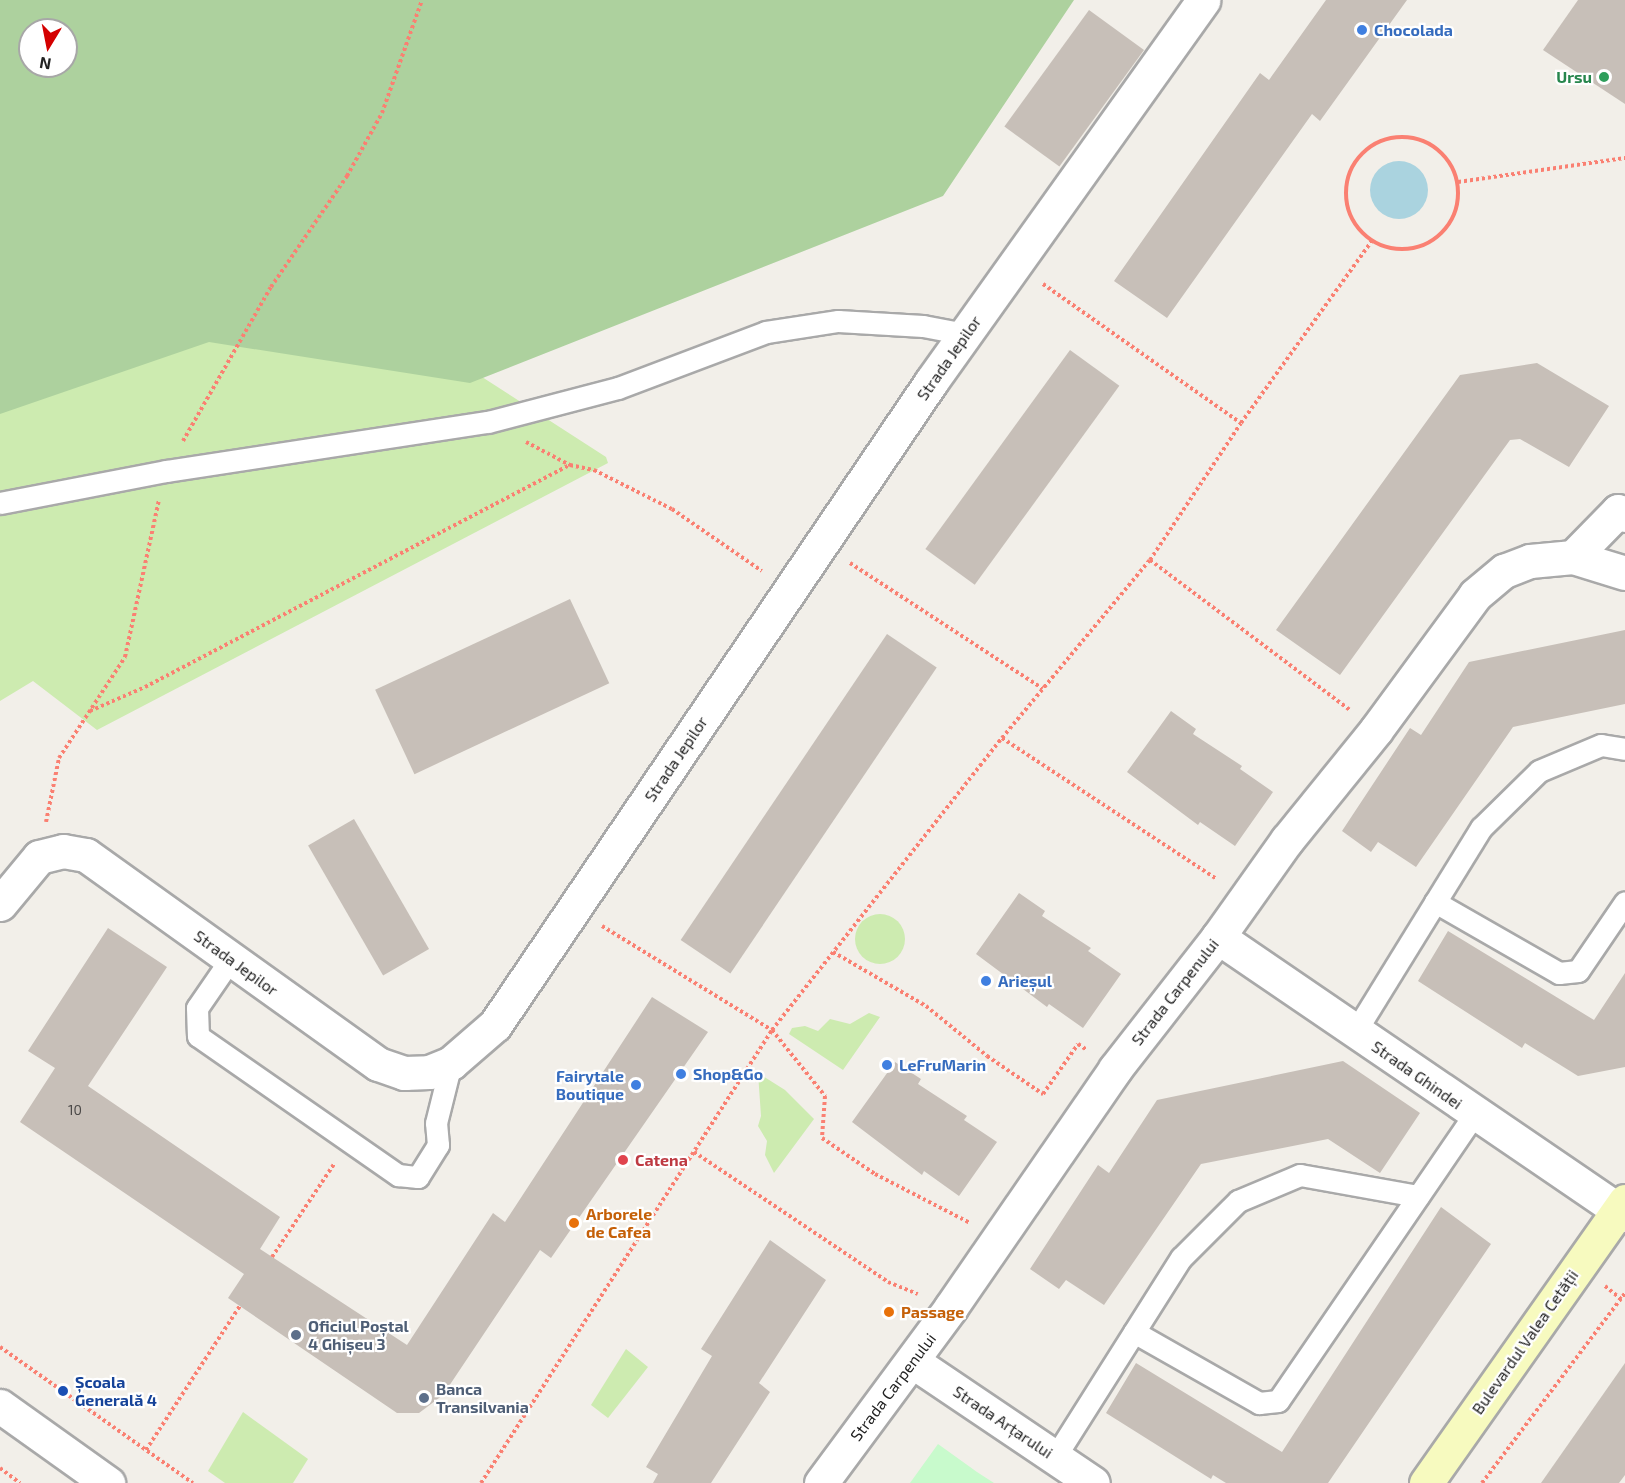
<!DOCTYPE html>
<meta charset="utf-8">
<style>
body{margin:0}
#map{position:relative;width:1625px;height:1483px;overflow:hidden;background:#f2efe9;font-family:"Exo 2",sans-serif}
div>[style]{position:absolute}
.grass>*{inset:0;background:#cdebb0}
.round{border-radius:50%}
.forest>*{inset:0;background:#add19e}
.park>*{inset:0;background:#c8facc}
.water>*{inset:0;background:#aad3df}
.building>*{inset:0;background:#c7bfb8;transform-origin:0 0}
.path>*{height:4px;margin-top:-2px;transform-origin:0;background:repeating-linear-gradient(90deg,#fa8072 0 3px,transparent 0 6px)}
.path>.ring{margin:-2px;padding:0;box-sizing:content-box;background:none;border:4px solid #fa8072;border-radius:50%}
.roads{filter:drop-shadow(2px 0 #a9a9a9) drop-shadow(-2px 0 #a9a9a9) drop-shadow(0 2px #a9a9a9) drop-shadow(0 -2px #a9a9a9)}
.service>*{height:21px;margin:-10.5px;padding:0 10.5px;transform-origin:10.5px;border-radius:10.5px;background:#fff}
.minor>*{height:33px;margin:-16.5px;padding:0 16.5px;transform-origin:16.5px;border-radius:16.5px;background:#fff}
.tertiary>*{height:33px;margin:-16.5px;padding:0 16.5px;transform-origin:16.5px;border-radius:16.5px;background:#fff}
.secondary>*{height:33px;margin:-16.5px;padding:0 16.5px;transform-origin:16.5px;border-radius:16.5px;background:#f7fabf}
.dots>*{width:16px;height:16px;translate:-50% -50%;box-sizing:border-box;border:3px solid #fff;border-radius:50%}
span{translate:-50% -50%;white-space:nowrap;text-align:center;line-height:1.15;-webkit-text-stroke:4.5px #fff;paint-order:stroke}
.number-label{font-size:14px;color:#4b4948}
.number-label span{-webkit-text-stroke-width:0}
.shop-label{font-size:16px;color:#366cbe;font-weight:700}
.left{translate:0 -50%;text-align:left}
.right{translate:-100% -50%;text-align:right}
.leisure-label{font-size:16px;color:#27864d;font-weight:700}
.street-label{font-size:16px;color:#222}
.health-label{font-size:16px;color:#be3a42;font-weight:700}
.food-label{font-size:16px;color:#c56008;font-weight:700}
.service-label{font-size:16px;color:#4e5e75;font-weight:700}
.transit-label{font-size:16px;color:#164399;font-weight:700}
.north{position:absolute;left:18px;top:18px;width:60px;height:60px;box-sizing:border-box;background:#fff;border:2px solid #a7a7a7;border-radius:50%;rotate:190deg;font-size:16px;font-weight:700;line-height:24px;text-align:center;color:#222}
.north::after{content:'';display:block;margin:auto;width:21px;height:27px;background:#d40000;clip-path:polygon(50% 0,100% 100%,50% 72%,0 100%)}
</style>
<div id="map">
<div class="grass">
<div style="clip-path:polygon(365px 255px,423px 339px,606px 457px,608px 463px,97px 730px,33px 681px,0 701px,0 396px)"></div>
<div class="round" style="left:855px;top:914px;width:50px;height:50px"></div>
<div style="clip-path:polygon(869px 1013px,880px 1017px,843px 1070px,789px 1034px,792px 1028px,805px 1026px,818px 1031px,830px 1019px,850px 1024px)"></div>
<div style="clip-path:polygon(758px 1073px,785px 1090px,814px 1119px,774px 1173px,765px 1155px,767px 1141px,758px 1126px,761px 1116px)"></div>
<div style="clip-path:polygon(626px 1349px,648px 1367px,608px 1418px,591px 1405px)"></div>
<div style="clip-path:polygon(243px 1412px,308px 1459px,293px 1483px,225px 1483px,208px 1471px)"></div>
</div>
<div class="forest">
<div style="clip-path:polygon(evenodd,0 0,1074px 0,943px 196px,470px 383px,209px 342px,0 414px,0 0,30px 30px,66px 30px,66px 66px,30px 66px,30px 30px)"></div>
</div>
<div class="park">
<div style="clip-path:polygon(938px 1444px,977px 1472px,994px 1483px,910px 1483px)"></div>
</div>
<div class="water">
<div class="round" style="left:1370px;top:161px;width:58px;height:58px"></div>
</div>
<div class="building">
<div style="clip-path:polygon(1326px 0,1407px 0,1320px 121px,1312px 114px,1167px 318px,1114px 281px,1260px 73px,1269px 80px)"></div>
<div style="clip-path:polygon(1578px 0,1625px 0,1625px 104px,1543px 50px)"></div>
<div style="left:1089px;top:10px;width:68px;height:144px;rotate:36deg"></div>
<div style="left:1070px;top:350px;width:61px;height:246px;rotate:36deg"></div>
<div style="clip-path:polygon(1537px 363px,1609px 406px,1569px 467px,1520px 439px,1510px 440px,1340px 675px,1276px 630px,1460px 375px)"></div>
<div style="left:570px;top:599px;width:93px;height:215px;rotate:65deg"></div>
<div style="clip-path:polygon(1625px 630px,1625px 704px,1513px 727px,1416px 867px,1378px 842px,1371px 852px,1342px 831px,1410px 728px,1421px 735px,1469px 662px)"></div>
<div style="left:887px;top:634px;width:60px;height:369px;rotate:34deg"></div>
<div style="clip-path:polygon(1171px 711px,1196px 729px,1193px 734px,1242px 766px,1240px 769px,1273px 792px,1235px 846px,1200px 822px,1198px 825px,1127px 772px)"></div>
<div style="left:354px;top:819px;width:150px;height:53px;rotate:60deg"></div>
<div style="clip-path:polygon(1019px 893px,1045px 911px,1042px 916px,1091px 948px,1088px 951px,1121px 974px,1083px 1028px,1049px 1004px,1047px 1007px,976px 954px)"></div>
<div style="clip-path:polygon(108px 928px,167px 967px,88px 1086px,280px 1217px,260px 1249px,407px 1345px,493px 1213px,505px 1222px,652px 997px,708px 1032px,551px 1258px,540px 1250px,443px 1395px,419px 1413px,397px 1413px,228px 1298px,244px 1274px,20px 1122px,55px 1068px,28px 1051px)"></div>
<div style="clip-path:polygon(1448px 931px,1594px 1020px,1625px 973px,1625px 1067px,1578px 1076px,1525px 1043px,1522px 1048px,1418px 981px)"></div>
<div style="clip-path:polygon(1343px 1061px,1420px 1113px,1380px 1173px,1328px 1139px,1201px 1164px,1104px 1305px,1066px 1280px,1059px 1289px,1030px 1269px,1098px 1165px,1109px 1173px,1157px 1100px)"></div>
<div style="clip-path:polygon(895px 1062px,921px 1079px,918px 1084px,967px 1116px,964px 1120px,997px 1142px,959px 1196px,924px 1171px,922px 1175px,852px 1122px)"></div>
<div style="clip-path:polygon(1441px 1207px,1491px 1244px,1328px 1483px,1226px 1483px,1213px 1475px,1211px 1479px,1106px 1413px,1136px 1363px,1282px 1452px)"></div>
<div style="clip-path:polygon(770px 1240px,826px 1280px,759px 1383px,770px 1392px,711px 1483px,653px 1483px,658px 1474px,646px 1467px,712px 1356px,701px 1349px)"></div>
<div style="clip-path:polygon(1625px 1363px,1625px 1475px,1619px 1483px,1541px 1483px)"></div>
</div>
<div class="path">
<div class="ring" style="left:1346px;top:137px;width:108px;height:108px"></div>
<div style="left:1458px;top:182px;width:169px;rotate:-8.2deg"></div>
<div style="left:1043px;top:284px;width:242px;rotate:35.1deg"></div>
<div style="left:183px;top:441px;width:177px;rotate:-60.3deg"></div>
<div style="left:271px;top:287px;width:135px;rotate:-55.6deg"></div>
<div style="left:347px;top:176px;width:72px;rotate:-60.9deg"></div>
<div style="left:382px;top:113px;width:120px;rotate:-70.5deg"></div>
<div style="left:526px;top:442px;width:50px;rotate:27.6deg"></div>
<div style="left:1150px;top:560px;width:251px;rotate:36.9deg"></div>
<div style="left:850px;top:563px;width:230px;rotate:33.1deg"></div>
<div style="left:90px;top:711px;width:60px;rotate:-23.6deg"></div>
<div style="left:145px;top:687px;width:479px;rotate:-27.6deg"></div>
<div style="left:570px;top:465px;width:25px;rotate:12deg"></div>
<div style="left:594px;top:470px;width:87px;rotate:26.6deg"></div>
<div style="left:672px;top:509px;width:109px;rotate:34.6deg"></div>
<div style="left:1002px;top:738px;width:257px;rotate:33.3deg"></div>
<div style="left:46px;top:822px;width:65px;rotate:-78.5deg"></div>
<div style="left:59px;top:758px;width:121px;rotate:-56.8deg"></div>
<div style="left:125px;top:657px;width:161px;rotate:-77.8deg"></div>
<div style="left:602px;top:926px;width:199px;rotate:31.5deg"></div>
<div style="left:772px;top:1030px;width:85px;rotate:51.2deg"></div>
<div style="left:825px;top:1096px;width:42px;rotate:94.1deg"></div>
<div style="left:822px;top:1138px;width:64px;rotate:34.2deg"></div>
<div style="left:875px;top:1174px;width:107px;rotate:27.3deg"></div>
<div style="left:833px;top:952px;width:108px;rotate:30.1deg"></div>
<div style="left:926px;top:1006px;width:79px;rotate:39.3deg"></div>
<div style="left:987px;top:1056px;width:68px;rotate:34.2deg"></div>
<div style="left:1043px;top:1094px;width:61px;rotate:-55deg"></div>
<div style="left:1078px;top:1044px;width:11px;rotate:34deg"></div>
<div style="left:694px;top:1152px;width:234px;rotate:33.8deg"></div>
<div style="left:888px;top:1282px;width:32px;rotate:22deg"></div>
<div style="left:272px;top:1257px;width:112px;rotate:-56.3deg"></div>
<div style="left:1605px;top:1286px;width:21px;rotate:39deg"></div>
<div style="left:0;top:1347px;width:236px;rotate:35.2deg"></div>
<div style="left:146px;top:1450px;width:172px;rotate:-56.9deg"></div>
<div style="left:0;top:1468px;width:25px;rotate:37deg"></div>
<div style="left:481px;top:1483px;width:538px;rotate:-57.28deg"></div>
<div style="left:772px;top:1030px;width:372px;rotate:-51.8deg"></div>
<div style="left:1002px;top:738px;width:231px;rotate:-50.3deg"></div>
<div style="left:1150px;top:560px;width:164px;rotate:-56.4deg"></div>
<div style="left:1241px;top:423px;width:224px;rotate:-54.3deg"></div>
<div style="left:1482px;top:1483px;width:238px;rotate:-53deg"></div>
</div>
<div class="roads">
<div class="service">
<div style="left:0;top:503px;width:169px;rotate:-10.9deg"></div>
<div style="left:166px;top:471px;width:326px;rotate:-8.7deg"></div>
<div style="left:488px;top:422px;width:134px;rotate:-14.7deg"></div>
<div style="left:618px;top:388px;width:158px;rotate:-20.7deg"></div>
<div style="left:766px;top:332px;width:73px;rotate:-8.7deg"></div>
<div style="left:838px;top:321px;width:85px;rotate:3.4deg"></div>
<div style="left:923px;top:326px;width:43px;rotate:10.8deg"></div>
<div style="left:1435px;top:902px;width:143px;rotate:29.8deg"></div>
<div style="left:1559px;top:973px;width:19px;rotate:-6deg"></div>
<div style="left:1578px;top:971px;width:83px;rotate:-55.7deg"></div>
<div style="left:230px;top:960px;width:58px;rotate:124.5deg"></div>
<div style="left:197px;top:1008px;width:28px;rotate:88deg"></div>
<div style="left:198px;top:1036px;width:244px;rotate:34.8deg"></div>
<div style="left:398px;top:1175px;width:20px;rotate:6deg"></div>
<div style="left:418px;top:1177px;width:38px;rotate:-58deg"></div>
<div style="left:438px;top:1145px;width:22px;rotate:-95deg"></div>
<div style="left:436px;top:1123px;width:62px;rotate:-76deg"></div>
<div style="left:1355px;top:1032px;width:240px;rotate:-58.3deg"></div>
<div style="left:1481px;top:828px;width:81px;rotate:-44.5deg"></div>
<div style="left:1539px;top:771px;width:67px;rotate:-22.8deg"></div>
<div style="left:1601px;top:745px;width:24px;rotate:9deg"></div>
<div style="left:1134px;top:1332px;width:144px;rotate:29.6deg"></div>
<div style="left:1259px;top:1403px;width:19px;rotate:-6deg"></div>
<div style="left:1278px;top:1401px;width:347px;rotate:-55.6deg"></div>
<div style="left:1055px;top:1457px;width:236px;rotate:-57.7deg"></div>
<div style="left:1181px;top:1258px;width:81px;rotate:-45deg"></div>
<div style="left:1238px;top:1201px;width:67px;rotate:-22.8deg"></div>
<div style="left:1300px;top:1175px;width:120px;rotate:10.1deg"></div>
</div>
<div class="minor">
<div style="left:1573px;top:557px;width:64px;rotate:-45.6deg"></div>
<div style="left:1618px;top:511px;width:8px;rotate:30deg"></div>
<div style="left:0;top:904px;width:61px;rotate:-50.3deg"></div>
<div style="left:39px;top:857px;width:25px;rotate:-14deg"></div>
<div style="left:63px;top:851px;width:23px;rotate:10deg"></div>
<div style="left:86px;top:855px;width:359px;rotate:35.6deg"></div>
<div style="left:378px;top:1064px;width:28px;rotate:19deg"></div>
<div style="left:404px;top:1073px;width:25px;rotate:-2deg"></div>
<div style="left:429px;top:1072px;width:24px;rotate:-22deg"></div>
<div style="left:451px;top:1063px;width:58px;rotate:-40.8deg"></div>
<div style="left:495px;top:1025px;width:777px;rotate:-55.86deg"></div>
<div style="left:931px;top:382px;width:469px;rotate:-54.5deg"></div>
<div style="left:1218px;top:937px;width:493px;rotate:34.3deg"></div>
<div style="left:912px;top:1361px;width:218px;rotate:34deg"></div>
<div style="left:821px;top:1483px;width:219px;rotate:-53.5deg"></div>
<div style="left:951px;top:1307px;width:289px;rotate:-55.4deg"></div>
<div style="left:1115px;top:1069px;width:167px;rotate:-52deg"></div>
<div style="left:1218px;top:937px;width:119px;rotate:-54.6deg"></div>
<div style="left:1287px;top:840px;width:141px;rotate:-51deg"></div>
<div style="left:1376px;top:730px;width:167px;rotate:-53.7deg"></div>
<div style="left:1475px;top:595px;width:38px;rotate:-40deg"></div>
<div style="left:1504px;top:571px;width:28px;rotate:-21deg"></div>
<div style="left:1530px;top:561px;width:43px;rotate:-5.3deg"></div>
<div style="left:1573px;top:557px;width:54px;rotate:17.1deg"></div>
</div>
<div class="tertiary">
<div style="left:0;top:1406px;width:133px;rotate:35.5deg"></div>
</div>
<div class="secondary">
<div style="left:1426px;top:1483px;width:345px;rotate:-54.8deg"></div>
</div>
</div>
<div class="dots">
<div style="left:1362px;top:30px;background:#3f7fe0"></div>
<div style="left:1604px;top:77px;background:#2e9e5b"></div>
<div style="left:986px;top:981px;background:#3f7fe0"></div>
<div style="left:887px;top:1065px;background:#3f7fe0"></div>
<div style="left:681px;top:1074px;background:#3f7fe0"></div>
<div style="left:636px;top:1085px;background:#3f7fe0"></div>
<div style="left:623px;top:1160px;background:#e0444e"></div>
<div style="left:574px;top:1223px;background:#e8710a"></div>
<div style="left:889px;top:1312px;background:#e8710a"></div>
<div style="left:296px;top:1335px;background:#5c6f8a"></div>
<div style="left:63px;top:1391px;background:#1a4fb4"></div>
<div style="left:424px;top:1398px;background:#5c6f8a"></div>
</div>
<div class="number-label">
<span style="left:75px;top:1110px">10</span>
</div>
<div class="shop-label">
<span class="left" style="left:1374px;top:30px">Chocolada</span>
<span class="left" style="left:998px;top:981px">Arieșul</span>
<span class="left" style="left:899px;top:1065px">LeFruMarin</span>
<span class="left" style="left:693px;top:1074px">Shop&amp;Go</span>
<span class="right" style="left:624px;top:1085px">Fairytale<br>Boutique</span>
</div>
<div class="leisure-label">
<span class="right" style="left:1592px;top:77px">Ursu</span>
</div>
<div class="street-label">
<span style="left:949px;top:358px;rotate:-55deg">Strada Jepilor</span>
<span style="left:676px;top:759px;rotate:-56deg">Strada Jepilor</span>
<span style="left:236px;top:963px;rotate:36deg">Strada Jepilor</span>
<span style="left:1175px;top:992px;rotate:-52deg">Strada Carpenului</span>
<span style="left:1417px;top:1075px;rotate:35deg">Strada Ghindei</span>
<span style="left:1525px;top:1342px;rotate:-55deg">Bulevardul Valea Cetății</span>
<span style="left:893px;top:1387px;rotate:-53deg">Strada Carpenului</span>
<span style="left:1003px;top:1422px;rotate:34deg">Strada Arțarului</span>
</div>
<div class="health-label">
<span class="left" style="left:635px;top:1160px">Catena</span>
</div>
<div class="food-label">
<span class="left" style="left:586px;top:1223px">Arborele<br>de Cafea</span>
<span class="left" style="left:901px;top:1312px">Passage</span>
</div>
<div class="service-label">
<span class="left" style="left:308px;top:1335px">Oficiul Poștal<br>4 Ghișeu 3</span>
<span class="left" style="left:436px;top:1398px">Banca<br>Transilvania</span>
</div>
<div class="transit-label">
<span class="left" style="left:75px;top:1391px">Școala<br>Generală 4</span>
</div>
<div class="north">N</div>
</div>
